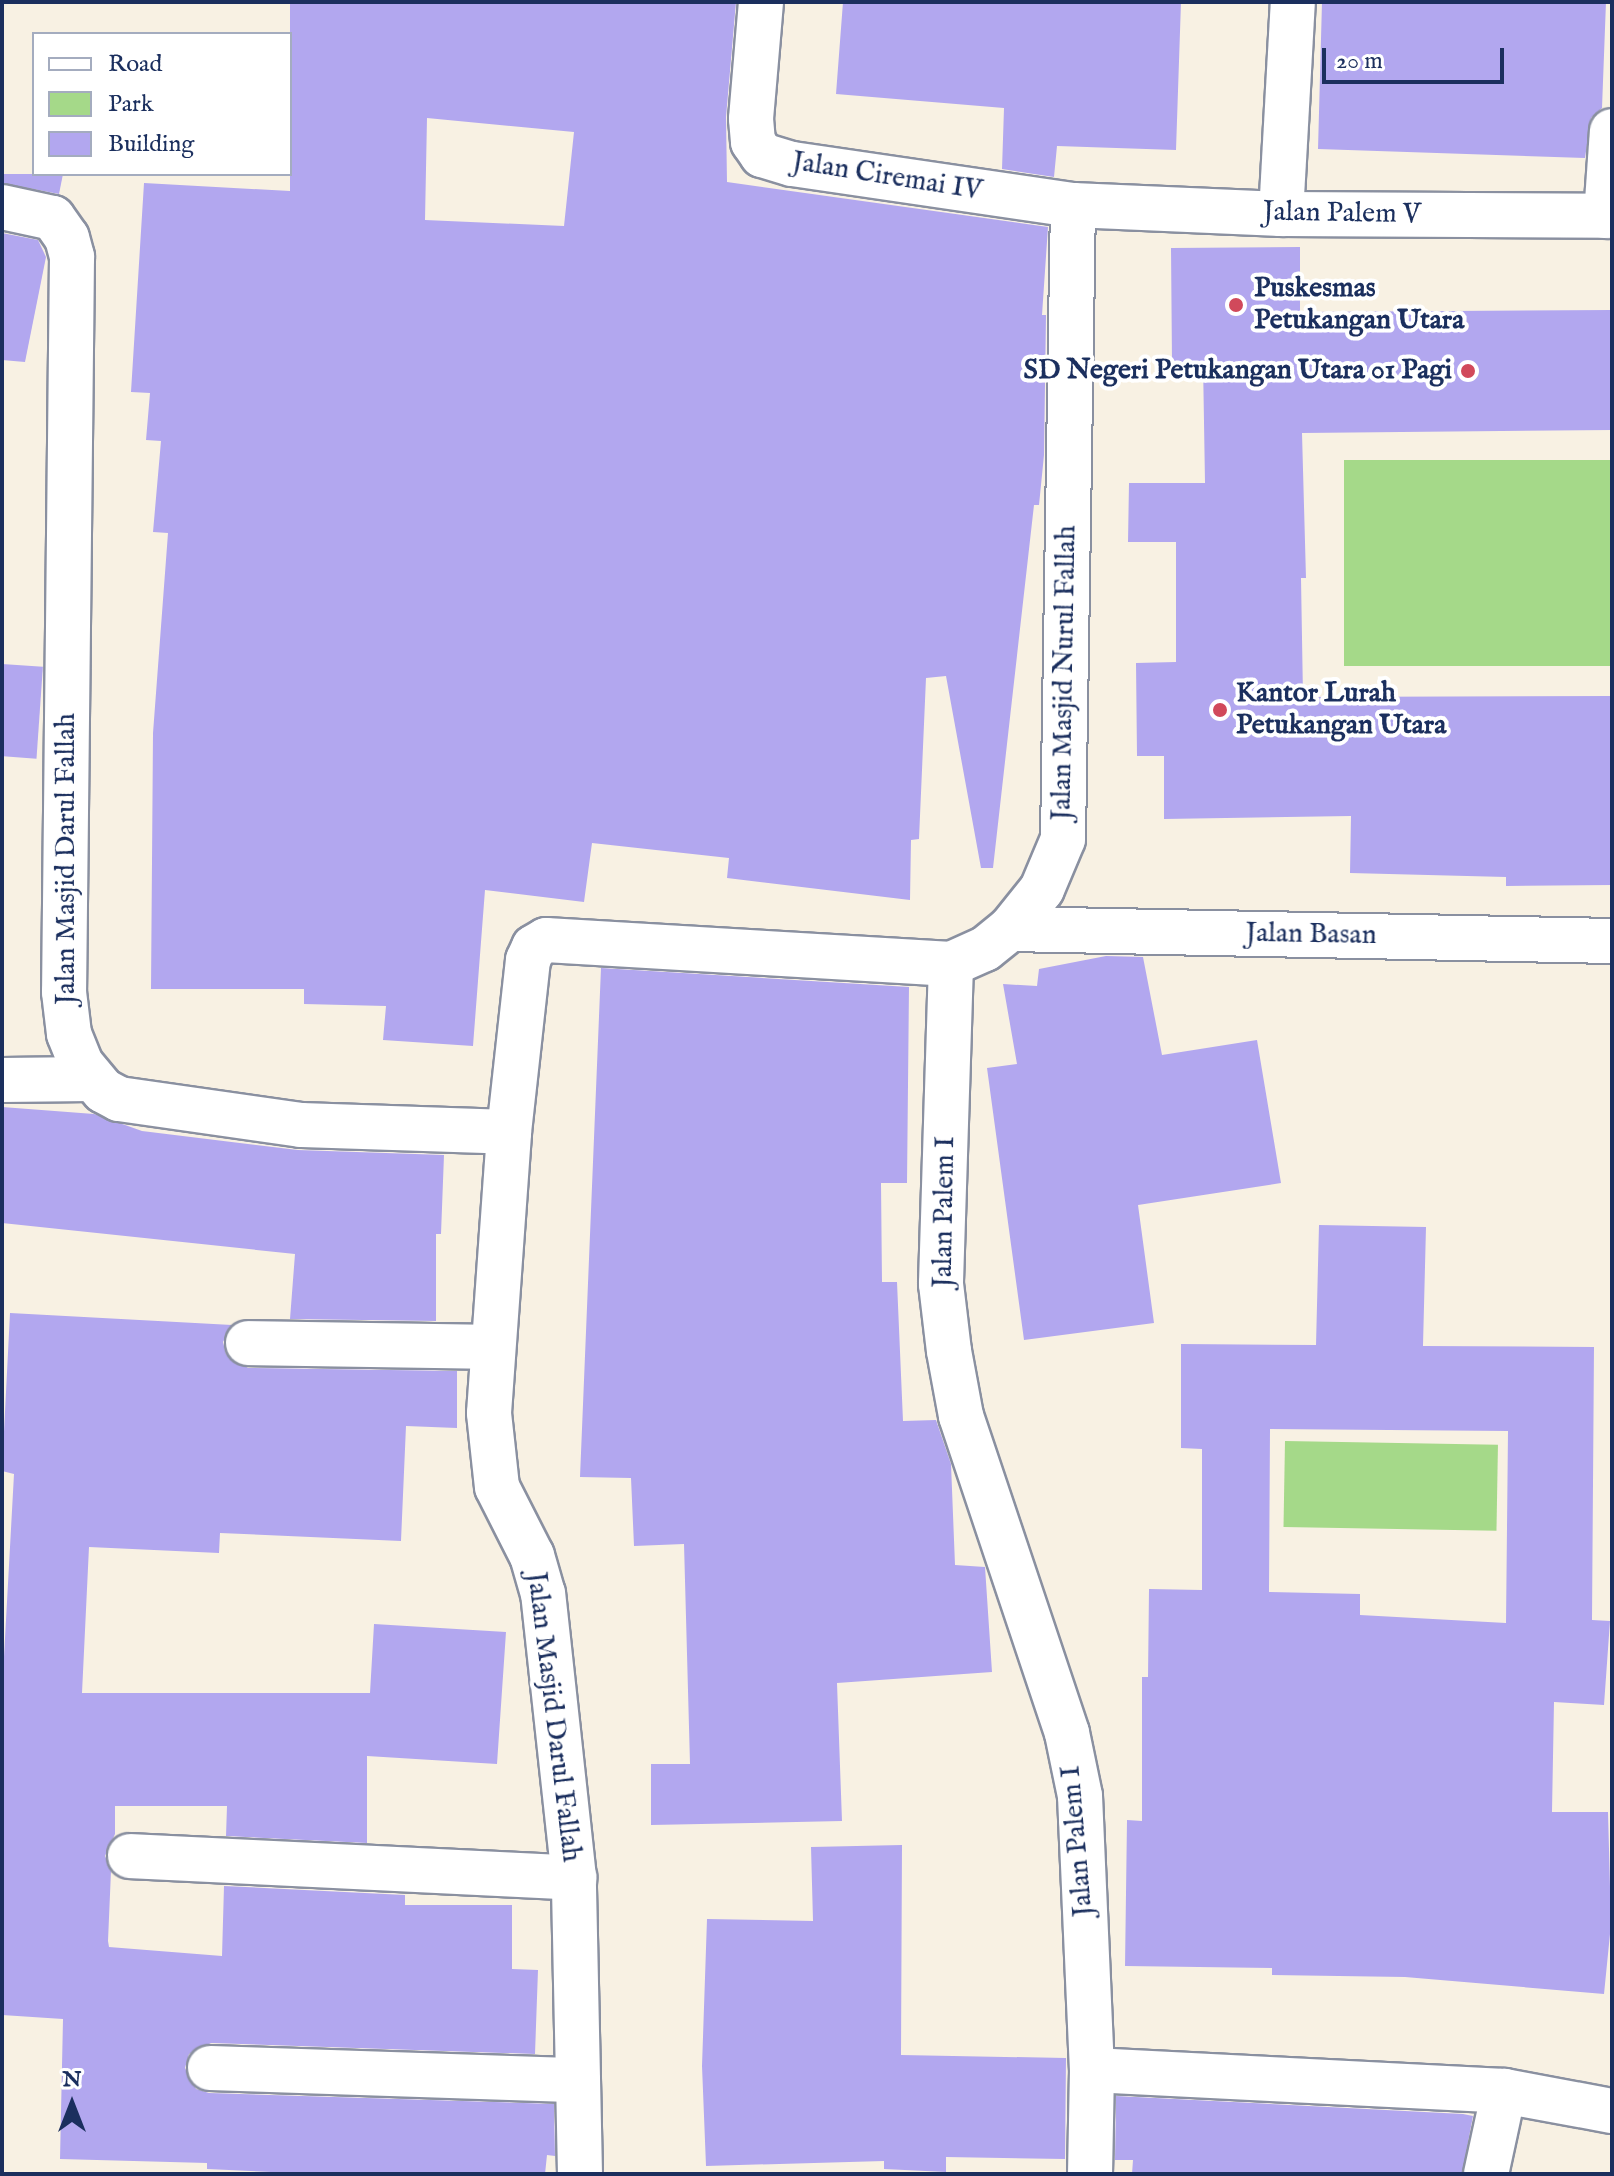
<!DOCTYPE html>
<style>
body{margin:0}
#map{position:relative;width:1614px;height:2176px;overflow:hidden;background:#f8f1e3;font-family:"IM FELL English",serif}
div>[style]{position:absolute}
.green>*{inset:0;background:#a5d989;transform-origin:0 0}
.building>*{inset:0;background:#b2a7ef;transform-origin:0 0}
.roads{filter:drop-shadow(2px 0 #8a90a0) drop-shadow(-2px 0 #8a90a0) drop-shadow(0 2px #8a90a0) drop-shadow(0 -2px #8a90a0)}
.minor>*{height:44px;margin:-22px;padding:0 22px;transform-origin:22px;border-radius:22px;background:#fff}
.tertiary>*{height:44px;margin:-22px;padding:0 22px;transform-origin:22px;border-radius:22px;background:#fff}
.dots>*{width:22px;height:22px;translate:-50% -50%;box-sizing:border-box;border:4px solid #fff;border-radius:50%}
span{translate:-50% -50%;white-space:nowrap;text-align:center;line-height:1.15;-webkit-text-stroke:8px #fff;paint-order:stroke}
.street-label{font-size:28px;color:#1b2f5e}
.poi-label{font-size:28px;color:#1b2f5e;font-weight:700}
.left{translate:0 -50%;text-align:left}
.right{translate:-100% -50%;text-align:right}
.frame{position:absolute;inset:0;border:4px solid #1b2f5e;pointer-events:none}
.legend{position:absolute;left:32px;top:32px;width:260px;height:144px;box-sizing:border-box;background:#fff;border:2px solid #a4acbf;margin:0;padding:10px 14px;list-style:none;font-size:24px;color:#1b2f5e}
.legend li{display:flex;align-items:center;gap:16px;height:40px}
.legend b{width:40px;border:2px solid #a4acbf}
.north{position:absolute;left:32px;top:2064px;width:80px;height:80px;-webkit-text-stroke:6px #fff;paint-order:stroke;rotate:0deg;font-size:22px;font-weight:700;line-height:32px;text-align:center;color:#1b2f5e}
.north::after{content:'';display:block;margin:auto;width:28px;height:36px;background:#1b2f5e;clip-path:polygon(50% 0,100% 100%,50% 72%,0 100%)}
.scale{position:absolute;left:1322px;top:48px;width:182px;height:36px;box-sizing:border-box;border:4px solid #1b2f5e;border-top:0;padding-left:10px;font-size:24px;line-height:28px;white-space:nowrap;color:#1b2f5e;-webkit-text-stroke:6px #fff;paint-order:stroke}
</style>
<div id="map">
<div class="green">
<div style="left:1344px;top:460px;width:268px;height:206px"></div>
<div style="left:1285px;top:1441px;width:213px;height:86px;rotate:1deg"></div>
</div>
<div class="building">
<div style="clip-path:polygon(evenodd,290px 2px,736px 2px,726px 117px,727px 182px,1048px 227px,1042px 315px,1046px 315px,1044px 455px,1039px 505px,1034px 505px,993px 868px,981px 868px,946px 676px,926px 678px,919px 839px,911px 840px,910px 900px,727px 878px,729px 858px,592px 843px,584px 902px,485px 890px,473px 1046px,383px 1040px,386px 1006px,304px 1004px,304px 989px,151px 989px,153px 733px,168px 533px,153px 532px,161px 441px,146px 440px,150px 393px,131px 392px,144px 183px,290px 191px,290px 2px,427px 118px,574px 132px,564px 226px,425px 220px,427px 118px)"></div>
<div style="clip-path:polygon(843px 2px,1181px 2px,1176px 150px,1057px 146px,1054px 177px,1002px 169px,1004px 108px,836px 94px)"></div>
<div style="clip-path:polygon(1322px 2px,1606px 2px,1602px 108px,1591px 118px,1585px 158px,1318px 149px)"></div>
<div style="clip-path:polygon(2px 174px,63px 174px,59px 194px,2px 183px)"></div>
<div style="clip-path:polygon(2px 233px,38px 240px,46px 257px,25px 362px,2px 360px)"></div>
<div style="clip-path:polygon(1300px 247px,1300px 312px,1612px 310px,1612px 430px,1302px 433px,1306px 578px,1301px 578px,1303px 697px,1612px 696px,1612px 885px,1506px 886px,1506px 877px,1350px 873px,1351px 816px,1164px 819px,1164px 756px,1137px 756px,1136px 663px,1176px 662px,1176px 542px,1128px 542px,1129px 483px,1205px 483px,1203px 362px,1172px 362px,1171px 248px)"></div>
<div style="left:2px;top:664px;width:41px;height:92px;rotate:4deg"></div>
<div style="clip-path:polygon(1106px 956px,1143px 957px,1162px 1055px,1257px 1040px,1281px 1183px,1138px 1205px,1154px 1323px,1024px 1340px,987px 1068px,1017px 1064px,1003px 984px,1037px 986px,1039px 969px)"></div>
<div style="clip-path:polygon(601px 968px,909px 987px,907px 1183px,881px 1183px,882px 1282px,897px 1282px,903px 1421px,936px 1420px,951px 1464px,955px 1565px,985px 1567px,992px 1672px,837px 1683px,842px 1821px,651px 1825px,651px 1764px,690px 1764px,684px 1544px,634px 1546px,631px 1478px,580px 1477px)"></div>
<div style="clip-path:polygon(2px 1107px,94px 1114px,142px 1131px,298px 1150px,444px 1155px,441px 1234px,436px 1234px,436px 1321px,290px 1319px,295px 1254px,2px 1223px)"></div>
<div style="clip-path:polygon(evenodd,1319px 1225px,1426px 1227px,1423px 1346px,1594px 1347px,1592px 1620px,1610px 1621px,1604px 1705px,1554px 1702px,1552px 1812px,1608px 1812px,1611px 1924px,1604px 1994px,1405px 1977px,1272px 1975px,1272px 1968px,1125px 1966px,1127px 1820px,1142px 1821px,1142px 1677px,1148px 1677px,1149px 1589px,1202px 1590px,1202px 1449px,1181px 1448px,1181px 1344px,1316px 1345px,1319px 1225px,1270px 1429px,1508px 1431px,1506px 1623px,1360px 1615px,1360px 1594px,1269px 1592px,1270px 1429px)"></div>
<div style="clip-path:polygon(10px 1313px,232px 1325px,223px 1342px,226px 1354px,248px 1368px,457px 1371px,457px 1428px,406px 1426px,401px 1541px,220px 1533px,219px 1553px,89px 1547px,82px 1693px,370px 1693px,374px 1624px,506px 1632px,497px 1764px,367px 1756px,367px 1843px,226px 1836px,227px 1806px,115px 1806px,115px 1834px,105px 1856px,111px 1871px,108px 1941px,109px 1947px,222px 1956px,224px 1886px,405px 1895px,405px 1905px,512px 1905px,512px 1969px,538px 1970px,535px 2054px,211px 2043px,189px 2054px,185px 2068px,196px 2089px,209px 2093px,554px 2104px,555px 2156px,547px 2155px,545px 2174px,317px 2174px,207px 2169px,207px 2163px,60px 2159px,63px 2019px,2px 2015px,2px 1693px,14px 1474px,2px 1471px)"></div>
<div style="clip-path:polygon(902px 1845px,901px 2055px,1066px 2058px,1065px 2159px,946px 2157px,946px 2172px,884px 2169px,884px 2161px,706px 2166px,702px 2066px,707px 1919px,813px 1921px,811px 1847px)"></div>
<div style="clip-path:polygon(1116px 2096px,1463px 2114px,1473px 2116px,1462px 2174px,1132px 2174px,1133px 2160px,1115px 2160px)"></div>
</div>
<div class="roads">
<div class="minor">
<div style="left:761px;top:2px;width:117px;rotate:94.9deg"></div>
<div style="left:751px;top:119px;width:23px;rotate:85deg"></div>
<div style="left:753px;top:142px;width:16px;rotate:55deg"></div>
<div style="left:762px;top:155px;width:31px;rotate:17deg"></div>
<div style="left:792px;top:164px;width:284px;rotate:8.3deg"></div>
<div style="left:2px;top:207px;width:52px;rotate:12.2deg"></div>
<div style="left:53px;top:218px;width:24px;rotate:55deg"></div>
<div style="left:67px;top:238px;width:20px;rotate:75deg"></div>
<div style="left:72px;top:257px;width:735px;rotate:90.62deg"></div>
<div style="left:64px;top:992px;width:42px;rotate:83.2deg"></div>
<div style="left:69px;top:1034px;width:32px;rotate:68deg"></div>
<div style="left:81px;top:1064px;width:35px;rotate:50deg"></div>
<div style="left:104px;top:1091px;width:17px;rotate:28deg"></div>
<div style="left:119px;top:1099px;width:184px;rotate:8.1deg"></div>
<div style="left:301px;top:1125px;width:208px;rotate:1.9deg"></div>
<div style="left:1281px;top:214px;width:212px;rotate:-86.8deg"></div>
<div style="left:1606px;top:216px;width:85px;rotate:-86deg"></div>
<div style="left:1010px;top:929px;width:602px;rotate:1.14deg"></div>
<div style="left:951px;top:964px;width:320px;rotate:91.8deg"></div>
<div style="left:941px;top:1284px;width:67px;rotate:83.2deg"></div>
<div style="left:949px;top:1351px;width:66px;rotate:79.5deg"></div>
<div style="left:961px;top:1416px;width:334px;rotate:71.5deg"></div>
<div style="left:1067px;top:1733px;width:64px;rotate:78.3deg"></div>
<div style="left:1080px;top:1796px;width:274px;rotate:87.5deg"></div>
<div style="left:1092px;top:2070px;width:104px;rotate:91.1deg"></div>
<div style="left:2px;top:1080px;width:89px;rotate:-0.6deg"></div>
<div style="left:248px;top:1343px;width:245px;rotate:0.9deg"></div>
<div style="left:130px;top:1856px;width:445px;rotate:2.8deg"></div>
<div style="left:210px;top:2068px;width:368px;rotate:1.9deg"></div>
<div style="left:1092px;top:2070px;width:413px;rotate:2.9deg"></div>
<div style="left:1504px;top:2091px;width:110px;rotate:10.5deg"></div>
<div style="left:1486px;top:2174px;width:85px;rotate:-77.8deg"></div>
</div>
<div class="tertiary">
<div style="left:580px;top:2174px;width:296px;rotate:-91.2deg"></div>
<div style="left:574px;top:1878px;width:286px;rotate:-96.2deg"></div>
<div style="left:543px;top:1594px;width:40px;rotate:-106deg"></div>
<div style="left:532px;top:1556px;width:77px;rotate:-116.9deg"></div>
<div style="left:497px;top:1487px;width:74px;rotate:-96.2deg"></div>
<div style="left:489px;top:1413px;width:282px;rotate:-85.9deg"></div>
<div style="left:509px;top:1132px;width:173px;rotate:-83.7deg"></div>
<div style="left:528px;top:960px;width:14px;rotate:-65deg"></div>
<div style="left:534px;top:947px;width:14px;rotate:-30deg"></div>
<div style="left:546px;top:940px;width:406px;rotate:3.4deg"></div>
<div style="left:951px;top:964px;width:37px;rotate:-24deg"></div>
<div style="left:985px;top:949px;width:32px;rotate:-39deg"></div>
<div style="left:1010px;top:929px;width:51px;rotate:-51.3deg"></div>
<div style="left:1042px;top:889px;width:54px;rotate:-67.2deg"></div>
<div style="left:1063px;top:839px;width:634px;rotate:-89.1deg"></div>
<div style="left:1073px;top:205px;width:208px;rotate:2.5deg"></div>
<div style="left:1281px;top:214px;width:331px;rotate:0.3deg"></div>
</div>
</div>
<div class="dots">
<div style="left:1236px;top:305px;background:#d1495b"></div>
<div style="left:1468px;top:371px;background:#d1495b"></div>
<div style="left:1220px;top:710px;background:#d1495b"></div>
</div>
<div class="street-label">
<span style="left:887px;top:177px;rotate:9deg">Jalan Ciremai IV</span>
<span style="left:1342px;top:214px;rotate:1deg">Jalan Palem V</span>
<span style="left:1065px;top:673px;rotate:-89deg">Jalan Masjid Nurul Fallah</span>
<span style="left:67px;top:859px;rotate:-90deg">Jalan Masjid Darul Fallah</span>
<span style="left:1311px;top:935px;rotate:1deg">Jalan Basan</span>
<span style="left:945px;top:1212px;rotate:-89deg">Jalan Palem I</span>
<span style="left:553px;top:1717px;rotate:83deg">Jalan Masjid Darul Fallah</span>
<span style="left:1078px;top:1841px;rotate:-95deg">Jalan Palem I</span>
</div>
<div class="poi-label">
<span class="left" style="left:1254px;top:305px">Puskesmas<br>Petukangan Utara</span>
<span class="right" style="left:1452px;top:371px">SD Negeri Petukangan Utara 01 Pagi</span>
<span class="left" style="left:1236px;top:710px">Kantor Lurah<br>Petukangan Utara</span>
</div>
<div class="frame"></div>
<ul class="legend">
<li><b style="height:10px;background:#fff"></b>Road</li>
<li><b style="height:22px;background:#a5d989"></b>Park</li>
<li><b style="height:22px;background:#b2a7ef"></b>Building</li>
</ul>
<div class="north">N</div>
<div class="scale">20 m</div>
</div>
